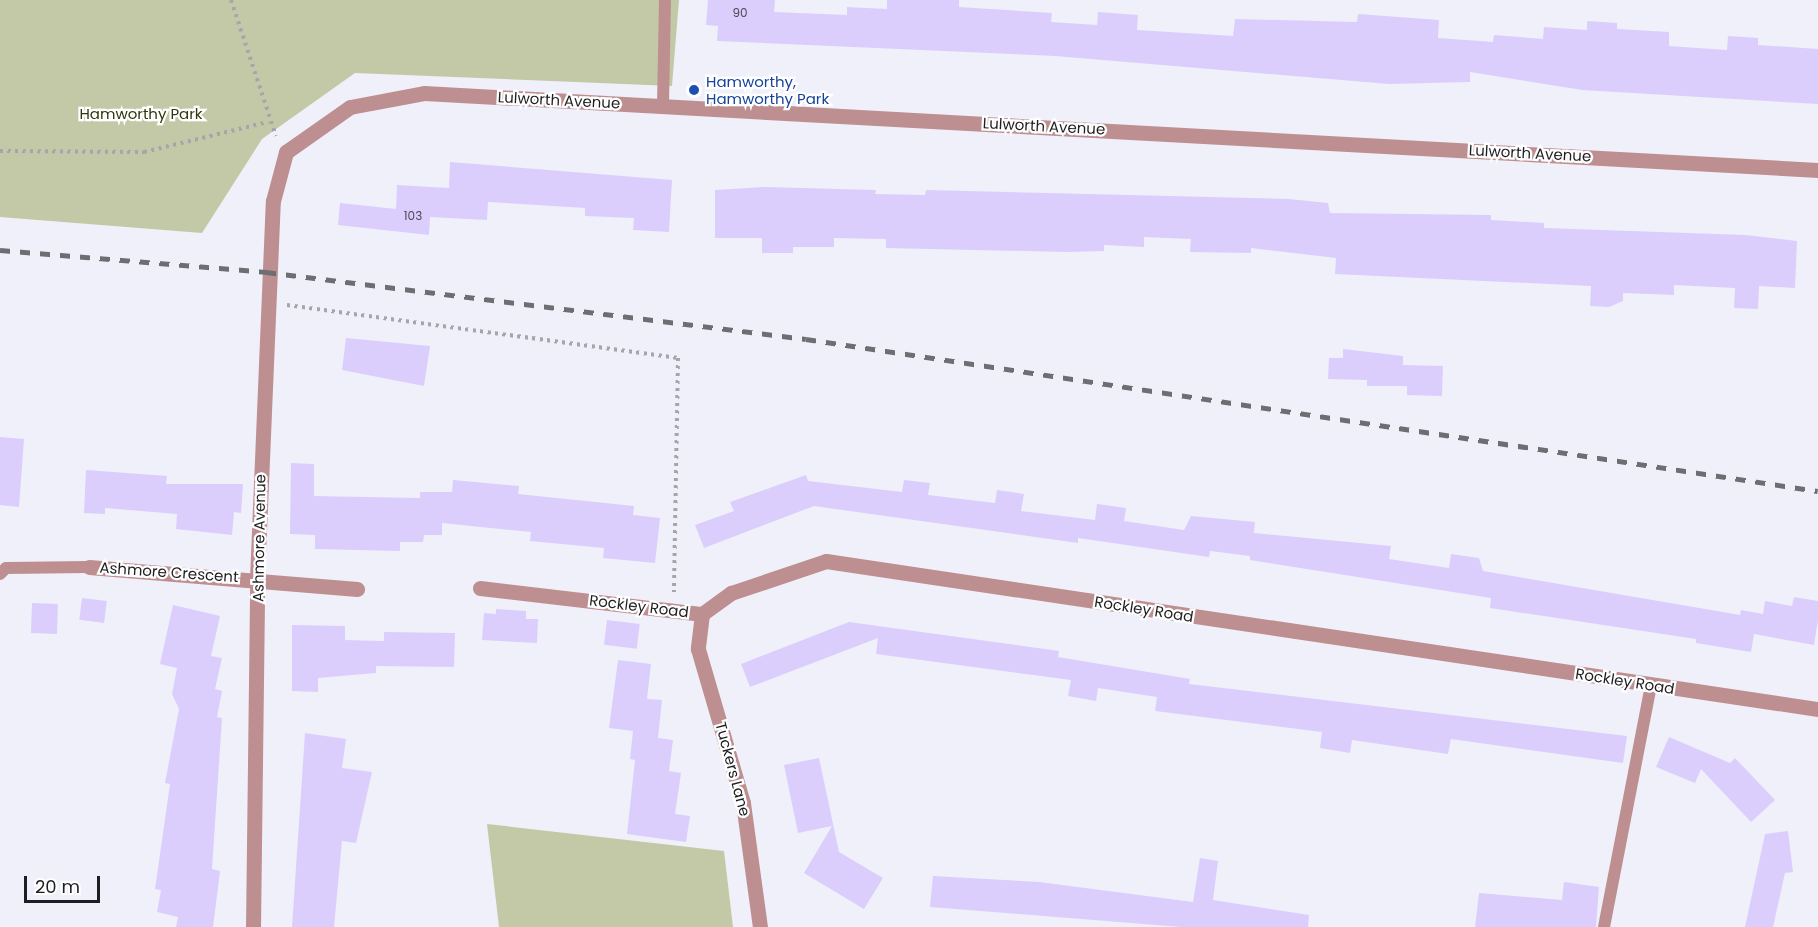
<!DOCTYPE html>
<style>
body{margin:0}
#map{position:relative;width:1818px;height:927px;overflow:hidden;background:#f0f0fa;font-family:Poppins,sans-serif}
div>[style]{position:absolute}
.green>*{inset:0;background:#c3c9a7}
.building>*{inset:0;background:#dbcefd;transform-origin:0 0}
.path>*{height:4px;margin-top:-2px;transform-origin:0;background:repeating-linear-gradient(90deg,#a5a5ac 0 3px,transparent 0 7.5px)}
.service>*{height:12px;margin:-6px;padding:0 6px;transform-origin:6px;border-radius:6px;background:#be8f90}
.minor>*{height:15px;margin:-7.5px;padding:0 7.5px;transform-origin:7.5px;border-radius:7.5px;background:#be8f90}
.rail>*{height:4.5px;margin-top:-2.25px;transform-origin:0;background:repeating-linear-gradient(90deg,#6d6d72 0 10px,transparent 0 20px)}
.dots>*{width:16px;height:16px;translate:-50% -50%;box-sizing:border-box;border:3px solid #fff;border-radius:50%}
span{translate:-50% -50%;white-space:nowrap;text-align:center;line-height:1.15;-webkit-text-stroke:4.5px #fff;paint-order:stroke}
.number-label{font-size:12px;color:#4d4a58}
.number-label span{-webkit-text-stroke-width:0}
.transit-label{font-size:15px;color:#164399}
.left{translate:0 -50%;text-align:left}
.street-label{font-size:15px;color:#1e1e21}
.park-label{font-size:15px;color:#313610}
.scale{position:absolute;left:24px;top:876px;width:76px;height:27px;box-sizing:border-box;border:3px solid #1e1e21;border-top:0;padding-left:8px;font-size:18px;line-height:21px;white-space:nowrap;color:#1e1e21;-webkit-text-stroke:4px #fff;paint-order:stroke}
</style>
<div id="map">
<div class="green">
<div style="clip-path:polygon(0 0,679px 0,672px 86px,355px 73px,262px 139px,202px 233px,0 217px)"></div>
<div style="clip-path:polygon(487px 824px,724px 851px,733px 927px,499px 927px)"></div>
</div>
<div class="building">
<div style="clip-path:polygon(708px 0,775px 0,774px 12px,847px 15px,847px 7px,887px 9px,887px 0,959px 0,959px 7px,1052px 13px,1051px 22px,1097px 25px,1098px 12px,1138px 15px,1137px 30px,1233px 36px,1235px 19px,1357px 22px,1358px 14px,1439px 20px,1438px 38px,1493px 42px,1494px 35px,1543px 39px,1544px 27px,1587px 30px,1587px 21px,1617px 23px,1617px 29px,1669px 32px,1669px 46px,1727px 50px,1728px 36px,1758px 38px,1758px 45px,1818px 49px,1818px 104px,1582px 90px,1470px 72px,1470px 82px,1389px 84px,1055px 56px,717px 41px,718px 26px,706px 25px)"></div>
<div style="clip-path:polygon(450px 162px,672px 180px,669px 232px,633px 230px,634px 218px,585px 216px,585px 208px,488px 202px,487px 220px,430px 217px,429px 235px,338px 225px,340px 203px,396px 209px,397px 185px,449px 188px)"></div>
<div style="clip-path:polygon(766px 187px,876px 190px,875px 194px,925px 195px,926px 190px,1289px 199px,1328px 203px,1330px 213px,1491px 215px,1491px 220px,1544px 223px,1544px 228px,1746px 235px,1797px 241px,1795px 288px,1759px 286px,1758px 309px,1734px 308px,1735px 288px,1674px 285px,1674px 295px,1623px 293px,1623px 301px,1609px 307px,1590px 306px,1591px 286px,1335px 274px,1336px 258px,1251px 248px,1251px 253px,1190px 252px,1191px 239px,1144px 237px,1144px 247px,1104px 245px,1104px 251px,1067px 252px,886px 248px,886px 239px,834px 238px,834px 247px,793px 247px,793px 253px,762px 253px,762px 238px,715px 238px,715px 190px)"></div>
<div style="clip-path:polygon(346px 338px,430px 346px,424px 386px,342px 370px)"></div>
<div style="clip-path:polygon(1343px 349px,1403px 356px,1403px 365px,1443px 366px,1442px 396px,1407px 395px,1407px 386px,1367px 386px,1367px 380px,1328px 379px,1329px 358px,1343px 358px)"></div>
<div style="clip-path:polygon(0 437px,24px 439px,19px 507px,0 505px)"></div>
<div style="clip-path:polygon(291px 463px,314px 464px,314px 496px,420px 498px,420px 492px,452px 492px,453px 480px,519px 486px,518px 494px,634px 506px,633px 515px,660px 518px,655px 563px,603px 558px,604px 548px,530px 541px,531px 532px,442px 523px,442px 535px,424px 535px,423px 542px,400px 542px,400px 551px,315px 549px,315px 535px,290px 534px)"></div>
<div style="clip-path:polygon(86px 470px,167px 476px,166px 484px,243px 484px,241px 513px,234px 512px,232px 535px,176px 529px,177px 514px,105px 508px,105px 514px,84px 513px)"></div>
<div style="clip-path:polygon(806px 475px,808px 481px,902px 492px,904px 480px,930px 483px,928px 495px,995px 503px,997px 490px,1024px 494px,1021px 511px,1095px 520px,1097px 504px,1126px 508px,1124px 521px,1184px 530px,1191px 516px,1255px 522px,1254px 533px,1391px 546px,1389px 559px,1449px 568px,1451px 554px,1479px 558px,1483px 571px,1740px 615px,1741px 610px,1763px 614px,1765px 601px,1792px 606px,1794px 597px,1818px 601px,1818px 620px,1814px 645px,1754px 634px,1751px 652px,1696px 643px,1696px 639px,1490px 608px,1491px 598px,1250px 560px,1250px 556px,1210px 551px,1209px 557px,1078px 538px,1078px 543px,814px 506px,704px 548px,695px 525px,734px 511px,730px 502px)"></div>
<div style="left:82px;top:598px;width:25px;height:22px;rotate:7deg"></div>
<div style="left:32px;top:603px;width:26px;height:30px;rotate:2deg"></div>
<div style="clip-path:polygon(173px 605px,220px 616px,211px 656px,222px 658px,215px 689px,222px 691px,217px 717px,222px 718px,212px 869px,220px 871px,213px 927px,176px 927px,178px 917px,157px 912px,161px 890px,155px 889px,170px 784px,165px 783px,179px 709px,172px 694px,177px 668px,160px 664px)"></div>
<div style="clip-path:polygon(496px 609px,526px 611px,526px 619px,538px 619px,537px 643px,482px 640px,484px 613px,496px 614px)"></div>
<div style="left:607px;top:620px;width:33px;height:25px;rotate:7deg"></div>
<div style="clip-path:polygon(849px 622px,1059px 651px,1058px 657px,1190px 679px,1189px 684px,1627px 736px,1623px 763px,1451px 739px,1448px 754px,1352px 740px,1350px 753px,1320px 748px,1322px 732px,1155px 711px,1157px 697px,1098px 688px,1096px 701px,1068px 696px,1071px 680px,876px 654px,878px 638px,750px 687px,741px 664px)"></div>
<div style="clip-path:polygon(292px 625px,345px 626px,345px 640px,384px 641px,384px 632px,455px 633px,454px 667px,376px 666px,376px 673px,318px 678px,318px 692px,292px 691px)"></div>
<div style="clip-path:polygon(618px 660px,651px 664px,647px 699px,662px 700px,658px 738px,673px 740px,669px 771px,681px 773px,675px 814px,690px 816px,686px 842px,627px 834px,635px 760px,630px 759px,633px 731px,609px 728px)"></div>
<div style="clip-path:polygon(305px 733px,346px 739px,342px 768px,372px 772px,356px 843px,342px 841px,334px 927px,292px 927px)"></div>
<div style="clip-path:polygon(1669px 737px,1730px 763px,1735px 758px,1775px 800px,1751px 822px,1701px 769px,1695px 783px,1656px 767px)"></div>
<div style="clip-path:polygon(819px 758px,839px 852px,883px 878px,864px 909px,804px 873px,832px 826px,798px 833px,784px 765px)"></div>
<div style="clip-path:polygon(1788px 831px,1793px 872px,1785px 873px,1773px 927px,1745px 927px,1765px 834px)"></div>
<div style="clip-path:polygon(1200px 858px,1218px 861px,1213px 900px,1309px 915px,1308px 927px,1181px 927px,930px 907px,933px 876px,1039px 882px,1193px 902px)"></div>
<div style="clip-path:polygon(1564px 882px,1599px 887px,1596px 927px,1475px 927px,1479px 893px,1562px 900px)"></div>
</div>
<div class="path">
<div style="left:231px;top:0;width:143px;rotate:71.7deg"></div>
<div style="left:0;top:151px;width:144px;rotate:0.4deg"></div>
<div style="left:144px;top:152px;width:128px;rotate:-13.6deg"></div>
<div style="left:287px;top:305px;width:395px;rotate:7.7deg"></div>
<div style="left:678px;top:358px;width:234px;rotate:91deg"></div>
</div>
<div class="service">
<div style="left:663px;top:105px;width:105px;rotate:-88.9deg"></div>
<div style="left:0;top:574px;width:8px;rotate:-45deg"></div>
<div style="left:6px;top:568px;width:83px;rotate:-0.7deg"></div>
<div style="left:1604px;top:927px;width:247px;rotate:-79deg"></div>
</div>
<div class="minor">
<div style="left:89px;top:567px;width:269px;rotate:4.7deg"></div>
<div style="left:480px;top:588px;width:224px;rotate:6.7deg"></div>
<div style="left:702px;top:614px;width:36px;rotate:-36deg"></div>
<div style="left:731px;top:593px;width:100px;rotate:-18.6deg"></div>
<div style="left:826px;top:561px;width:1003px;rotate:8.49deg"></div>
<div style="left:702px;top:614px;width:35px;rotate:97deg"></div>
<div style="left:698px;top:649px;width:160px;rotate:73.7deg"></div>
<div style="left:743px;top:803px;width:125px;rotate:82.2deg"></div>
<div style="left:253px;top:927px;width:348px;rotate:-89.3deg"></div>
<div style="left:257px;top:579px;width:378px;rotate:-87.6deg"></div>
<div style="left:273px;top:201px;width:51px;rotate:-75.1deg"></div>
<div style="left:286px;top:152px;width:78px;rotate:-35.1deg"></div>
<div style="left:350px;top:107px;width:75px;rotate:-10.7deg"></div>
<div style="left:424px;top:93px;width:1396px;rotate:3.16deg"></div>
</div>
<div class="rail">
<div style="left:0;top:250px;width:267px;rotate:4.7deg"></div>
<div style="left:266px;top:272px;width:544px;rotate:7.07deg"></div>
<div style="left:806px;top:339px;width:1023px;rotate:8.54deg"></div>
</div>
<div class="dots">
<div style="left:694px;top:90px;background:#1a4fb4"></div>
</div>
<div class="number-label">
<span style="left:740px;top:13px">90</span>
<span style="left:413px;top:216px">103</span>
</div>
<div class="transit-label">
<span class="left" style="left:706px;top:90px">Hamworthy,<br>Hamworthy Park</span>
</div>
<div class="street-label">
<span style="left:559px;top:100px;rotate:3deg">Lulworth Avenue</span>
<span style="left:1044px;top:126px;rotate:3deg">Lulworth Avenue</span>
<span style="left:1530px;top:153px;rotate:3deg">Lulworth Avenue</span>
<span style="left:259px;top:538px;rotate:-89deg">Ashmore Avenue</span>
<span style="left:169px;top:572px;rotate:4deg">Ashmore Crescent</span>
<span style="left:639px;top:606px;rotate:7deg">Rockley Road</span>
<span style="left:1144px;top:609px;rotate:9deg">Rockley Road</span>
<span style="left:1625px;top:681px;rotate:9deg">Rockley Road</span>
<span style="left:733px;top:769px;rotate:75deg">Tuckers Lane</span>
</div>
<div class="park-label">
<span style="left:141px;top:114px">Hamworthy Park</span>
</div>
<div class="scale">20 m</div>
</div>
